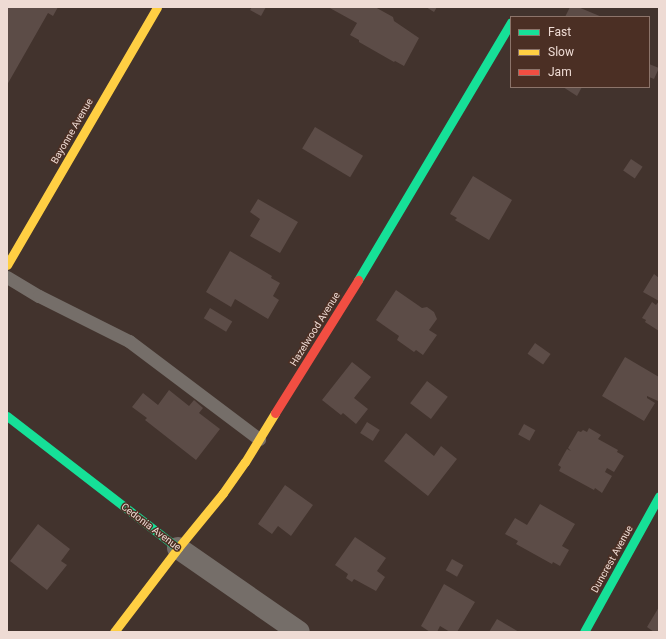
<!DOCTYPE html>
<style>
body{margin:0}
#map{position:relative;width:666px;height:639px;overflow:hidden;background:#42332d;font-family:Roboto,sans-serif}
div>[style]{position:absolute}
.building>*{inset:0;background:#5c4c47;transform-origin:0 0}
.lane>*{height:13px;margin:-6.5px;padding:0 6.5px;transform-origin:6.5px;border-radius:6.5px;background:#756e69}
.street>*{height:22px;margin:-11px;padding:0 11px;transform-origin:11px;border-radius:11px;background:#756e69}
.fast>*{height:9px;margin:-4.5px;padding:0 4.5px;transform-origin:4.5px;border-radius:4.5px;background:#16e098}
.slow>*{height:9px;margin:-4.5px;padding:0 4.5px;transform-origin:4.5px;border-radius:4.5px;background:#ffcf43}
.jam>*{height:9px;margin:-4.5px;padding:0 4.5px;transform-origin:4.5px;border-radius:4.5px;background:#f24e42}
span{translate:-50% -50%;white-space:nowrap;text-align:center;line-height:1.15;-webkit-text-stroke:3px #4b2f24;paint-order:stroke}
.street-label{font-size:10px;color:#eedbd4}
.frame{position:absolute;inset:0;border:8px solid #eedbd4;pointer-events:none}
.legend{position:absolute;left:510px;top:16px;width:140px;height:72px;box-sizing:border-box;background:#4b2f24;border:1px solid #8c746a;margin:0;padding:5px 7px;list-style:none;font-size:12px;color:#eedbd4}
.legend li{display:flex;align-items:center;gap:8px;height:20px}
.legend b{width:20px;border:1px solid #8c746a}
</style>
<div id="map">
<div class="building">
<div style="clip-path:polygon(7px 7px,58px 7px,53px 16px,48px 13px,7px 85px)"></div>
<div style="clip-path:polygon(252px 7px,266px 7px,261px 16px,250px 10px)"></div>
<div style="clip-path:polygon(328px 7px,375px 7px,393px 17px,394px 21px,419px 38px,404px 66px,395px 61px,394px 62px,359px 42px,359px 40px,350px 35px,357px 23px)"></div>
<div style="clip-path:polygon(426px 7px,437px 7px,434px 12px)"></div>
<div style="clip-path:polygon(570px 7px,578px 7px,602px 17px,565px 17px)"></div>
<div style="clip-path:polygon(649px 64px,659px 68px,654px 79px,649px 77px)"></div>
<div style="clip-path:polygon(563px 87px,582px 87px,577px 96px)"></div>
<div style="left:315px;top:127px;width:56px;height:25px;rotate:31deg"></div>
<div style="left:631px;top:159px;width:14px;height:14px;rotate:34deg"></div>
<div style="clip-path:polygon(473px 176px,512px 200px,489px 240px,455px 220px,457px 218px,450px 214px)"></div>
<div style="clip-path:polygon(258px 199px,298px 222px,280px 253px,250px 236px,260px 219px,250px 212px)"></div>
<div style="clip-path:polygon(230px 251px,272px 276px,271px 278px,280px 283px,273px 296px,279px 300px,268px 319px,235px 299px,231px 307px,206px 292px)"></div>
<div style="clip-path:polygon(654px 274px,659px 278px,659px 331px,645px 322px,646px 320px,642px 318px,652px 302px,656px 305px,659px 301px,643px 292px)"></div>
<div style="clip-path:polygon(396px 290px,422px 308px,427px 307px,434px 312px,437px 319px,429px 330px,437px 335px,423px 355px,416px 350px,414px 352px,397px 340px,399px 336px,376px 320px)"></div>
<div style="left:210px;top:308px;width:26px;height:12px;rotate:31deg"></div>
<div style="left:535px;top:343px;width:19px;height:13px;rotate:35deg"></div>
<div style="clip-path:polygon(625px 357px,659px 377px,659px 399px,658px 401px,647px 396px,647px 398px,655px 403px,644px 421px,602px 396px)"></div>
<div style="clip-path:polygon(352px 362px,371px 377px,354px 398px,368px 409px,356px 424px,343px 413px,341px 415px,322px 400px)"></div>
<div style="left:427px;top:381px;width:26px;height:28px;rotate:37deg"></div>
<div style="clip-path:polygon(169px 390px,189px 406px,194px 400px,203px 408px,199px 413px,220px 429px,196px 460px,145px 420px,147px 418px,132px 407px,143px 393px,158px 405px)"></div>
<div style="left:367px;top:422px;width:15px;height:13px;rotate:32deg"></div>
<div style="left:524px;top:424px;width:13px;height:12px;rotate:29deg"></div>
<div style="clip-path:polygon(589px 428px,601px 435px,598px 439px,618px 450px,617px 452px,624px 456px,614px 472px,607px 468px,605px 472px,612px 476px,602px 493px,595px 488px,594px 490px,559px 471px,561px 467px,558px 465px,567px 449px,571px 451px,568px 448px,578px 431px,581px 432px,583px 430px,587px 432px)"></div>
<div style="clip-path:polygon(406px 433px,434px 456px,441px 446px,457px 459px,428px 496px,384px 461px)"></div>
<div style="clip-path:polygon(285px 485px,313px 505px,291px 536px,278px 526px,272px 534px,258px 524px)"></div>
<div style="clip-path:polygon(540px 504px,575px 524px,562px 546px,569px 550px,560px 566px,553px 562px,552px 564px,516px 544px,518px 541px,505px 534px,515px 518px,527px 525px)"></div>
<div style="clip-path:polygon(38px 524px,70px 549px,61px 561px,67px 565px,47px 590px,10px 561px)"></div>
<div style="clip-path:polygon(355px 537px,386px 558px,377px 571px,385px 577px,376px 591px,354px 579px,352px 582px,346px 578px,348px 574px,335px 565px)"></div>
<div style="left:452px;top:559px;width:13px;height:13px;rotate:29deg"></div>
<div style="clip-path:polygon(444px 584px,475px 602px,457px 632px,450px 632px,440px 626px,437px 632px,430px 632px,421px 626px)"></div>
<div style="clip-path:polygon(659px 607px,659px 632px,654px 632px,647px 627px)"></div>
<div style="clip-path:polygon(497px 619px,519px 632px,489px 632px)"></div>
</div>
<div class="lane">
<div style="left:7px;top:277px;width:37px;rotate:31deg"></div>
<div style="left:39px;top:296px;width:101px;rotate:26.6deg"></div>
<div style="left:129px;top:341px;width:163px;rotate:37deg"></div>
</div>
<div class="street">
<div style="left:178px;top:548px;width:147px;rotate:34.8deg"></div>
</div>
<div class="fast">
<div style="left:358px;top:280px;width:300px;rotate:-59.3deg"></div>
<div style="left:7px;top:416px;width:216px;rotate:37.7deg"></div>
<div style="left:584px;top:632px;width:155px;rotate:-61.1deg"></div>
</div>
<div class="slow">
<div style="left:7px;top:265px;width:298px;rotate:-59.8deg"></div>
<div style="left:114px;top:632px;width:106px;rotate:-52.7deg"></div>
<div style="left:178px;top:548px;width:71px;rotate:-50.7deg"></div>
<div style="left:223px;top:493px;width:38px;rotate:-55deg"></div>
<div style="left:245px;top:462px;width:57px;rotate:-58.5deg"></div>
</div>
<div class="jam">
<div style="left:275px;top:413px;width:157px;rotate:-58deg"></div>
</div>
<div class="street-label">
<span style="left:72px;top:131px;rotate:-60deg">Bayonne Avenue</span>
<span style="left:315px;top:329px;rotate:-58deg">Hazelwood Avenue</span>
<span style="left:151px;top:527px;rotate:37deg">Cedonia Avenue</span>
<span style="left:612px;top:559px;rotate:-61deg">Duncrest Avenue</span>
</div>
<div class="frame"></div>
<ul class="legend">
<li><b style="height:5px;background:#16e098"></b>Fast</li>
<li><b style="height:5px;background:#ffcf43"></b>Slow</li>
<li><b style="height:5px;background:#f24e42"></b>Jam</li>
</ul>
</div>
